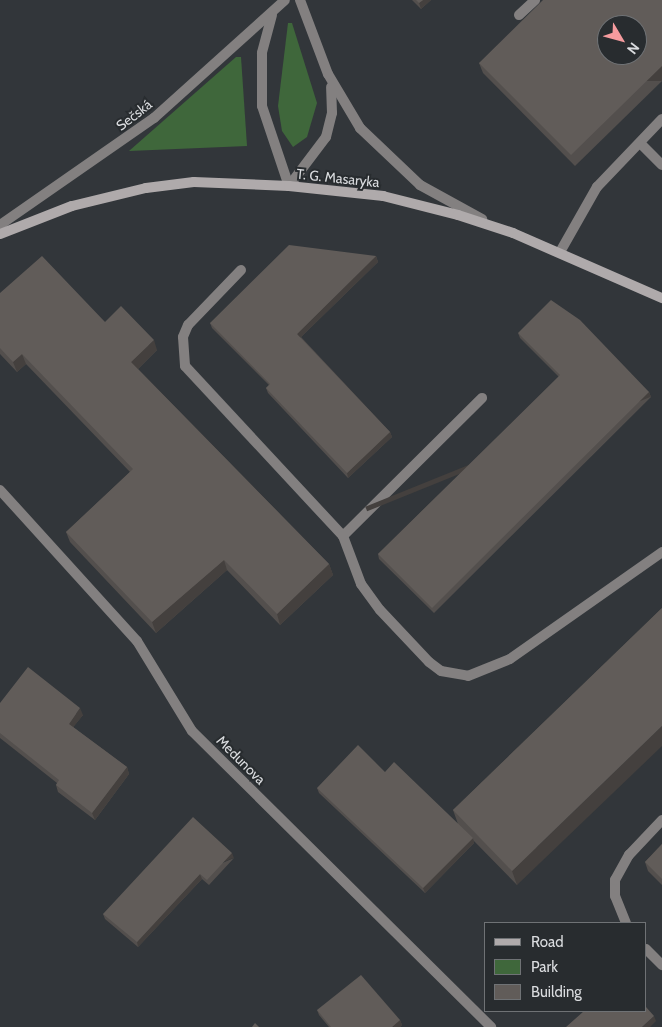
<!DOCTYPE html>
<meta charset="utf-8">
<style>
body{margin:0}
#map{position:relative;width:662px;height:1027px;overflow:hidden;background:#32363a;font-family:Cabin,sans-serif}
div>[style]{position:absolute}
.green>*{inset:0;background:#3f673b}
.service>*{height:10px;margin:-5px;padding:0 5px;transform-origin:5px;border-radius:5px;background:#838080}
.minor>*{height:10px;margin:-5px;padding:0 5px;transform-origin:5px;border-radius:5px;background:#838080}
.tertiary>*{height:10px;margin:-5px;padding:0 5px;transform-origin:5px;border-radius:5px;background:#838080}
.secondary>*{height:10px;margin:-5px;padding:0 5px;transform-origin:5px;border-radius:5px;background:#afaaab}
.wall>*{inset:0;background:#534f4d}
.shaded-wall>*{inset:0;background:#44403e;transform-origin:0 0}
.building>*{inset:0;background:#615c59}
span{translate:-50% -50%;white-space:nowrap;text-align:center;line-height:1.15;-webkit-text-stroke:4px #282c2f;paint-order:stroke}
.street-label{font-size:14px;color:#dadcdf}
.legend{position:absolute;left:484px;top:922px;width:162px;height:90px;box-sizing:border-box;background:#282c2f;border:1px solid #6f7275;margin:0;padding:6px 9px;list-style:none;font-size:15px;color:#dadcdf}
.legend li{display:flex;align-items:center;gap:10px;height:25px}
.legend b{width:25px;border:1px solid #6f7275}
.north{position:absolute;left:597px;top:15px;width:50px;height:50px;box-sizing:border-box;background:#282c2f;border:1px solid #6f7275;border-radius:50%;rotate:127deg;font-size:14px;font-weight:700;line-height:20px;text-align:center;color:#dadcdf}
.north::after{content:'';display:block;margin:auto;width:18px;height:22px;background:#f59b9e;clip-path:polygon(50% 0,100% 100%,50% 72%,0 100%)}
</style>
<div id="map">
<div class="green">
<div style="clip-path:polygon(288px 23px,292px 23px,317px 103px,307px 137px,293px 147px,282px 131px,278px 106px)"></div>
<div style="clip-path:polygon(236px 57px,241px 57px,247px 146px,129px 151px)"></div>
</div>
<div class="service">
<div style="left:519px;top:15px;width:22px;rotate:-43deg"></div>
<div style="left:640px;top:143px;width:31px;rotate:45deg"></div>
<div style="left:560px;top:252px;width:75px;rotate:-60.4deg"></div>
<div style="left:597px;top:187px;width:94px;rotate:-46.3deg"></div>
<div style="left:241px;top:270px;width:76px;rotate:133.9deg"></div>
<div style="left:188px;top:325px;width:13px;rotate:113deg"></div>
<div style="left:183px;top:337px;width:29px;rotate:86deg"></div>
<div style="left:185px;top:366px;width:232px;rotate:47.1deg"></div>
<div style="left:343px;top:536px;width:196px;rotate:-44.8deg"></div>
<div style="left:343px;top:536px;width:51px;rotate:69.4deg"></div>
<div style="left:361px;top:584px;width:32px;rotate:54deg"></div>
<div style="left:380px;top:610px;width:71px;rotate:46.7deg"></div>
<div style="left:429px;top:662px;width:15px;rotate:37deg"></div>
<div style="left:441px;top:671px;width:27px;rotate:10deg"></div>
<div style="left:468px;top:676px;width:45px;rotate:-22deg"></div>
<div style="left:510px;top:659px;width:186px;rotate:-35.1deg"></div>
</div>
<div class="minor">
<div style="left:0;top:490px;width:204px;rotate:47.8deg"></div>
<div style="left:137px;top:641px;width:105px;rotate:58.6deg"></div>
<div style="left:192px;top:731px;width:421px;rotate:44.7deg"></div>
<div style="left:626px;top:923px;width:29px;rotate:-112deg"></div>
<div style="left:615px;top:896px;width:16px;rotate:-90deg"></div>
<div style="left:615px;top:880px;width:29px;rotate:-61deg"></div>
<div style="left:629px;top:855px;width:48px;rotate:-46.7deg"></div>
<div style="left:646px;top:949px;width:23px;rotate:45deg"></div>
</div>
<div class="tertiary">
<div style="left:300px;top:0;width:79px;rotate:69.3deg"></div>
<div style="left:328px;top:74px;width:63px;rotate:59.3deg"></div>
<div style="left:360px;top:128px;width:83px;rotate:43.5deg"></div>
<div style="left:420px;top:185px;width:71px;rotate:28.7deg"></div>
<div style="left:272px;top:15px;width:39px;rotate:105deg"></div>
<div style="left:262px;top:53px;width:53px;rotate:90deg"></div>
<div style="left:262px;top:106px;width:84px;rotate:71.4deg"></div>
<div style="left:289px;top:186px;width:61px;rotate:-52.9deg"></div>
<div style="left:326px;top:137px;width:25px;rotate:-76deg"></div>
<div style="left:332px;top:113px;width:26px;rotate:-92deg"></div>
<div style="left:0;top:225px;width:188px;rotate:-34.8deg"></div>
<div style="left:154px;top:118px;width:176px;rotate:-42deg"></div>
</div>
<div class="secondary">
<div style="left:0;top:234px;width:77px;rotate:-21.3deg"></div>
<div style="left:72px;top:206px;width:76px;rotate:-13.7deg"></div>
<div style="left:146px;top:188px;width:48px;rotate:-7.1deg"></div>
<div style="left:194px;top:182px;width:95px;rotate:2.4deg"></div>
<div style="left:289px;top:186px;width:95px;rotate:6.1deg"></div>
<div style="left:383px;top:196px;width:77px;rotate:14.2deg"></div>
<div style="left:458px;top:215px;width:58px;rotate:18.1deg"></div>
<div style="left:513px;top:233px;width:163px;rotate:23.6deg"></div>
</div>
<div class="wall">
<div style="clip-path:polygon(412px 0,431px 0,421px 9px)"></div>
<div style="clip-path:polygon(662px 0,662px 81px,575px 166px,483px 73px,479px 63px)"></div>
<div style="clip-path:polygon(376px 256px,378px 262px,301px 337px,390px 432px,392px 437px,348px 478px,268px 393px,266px 388px,269px 385px,212px 328px,210px 323px)"></div>
<div style="clip-path:polygon(0 293px,105px 322px,157px 350px,138px 369px,329px 564px,333px 575px,280px 625px,227px 570px,156px 633px,70px 542px,66px 532px,130px 472px,26px 364px,17px 372px,0 354px)"></div>
<div style="clip-path:polygon(518px 333px,649px 392px,651px 397px,434px 613px,379px 559px,378px 554px,559px 377px,520px 338px)"></div>
<div style="clip-path:polygon(662px 608px,517px 885px,473px 840px,474px 843px,425px 893px,319px 793px,317px 788px,385px 772px,458px 824px,453px 810px)"></div>
<div style="clip-path:polygon(0 703px,83px 715px,73px 727px,127px 767px,129px 774px,95px 820px,58px 792px,56px 785px,57px 783px,0 738px)"></div>
<div style="clip-path:polygon(662px 844px,662px 885px,648px 871px,645px 862px)"></div>
<div style="clip-path:polygon(234px 858px,209px 885px,202px 879px,138px 947px,105px 919px,103px 914px)"></div>
<div style="clip-path:polygon(317px 1010px,400px 1020px,402px 1025px,400px 1027px,329px 1027px,319px 1015px)"></div>
</div>
<div class="shaded-wall">
<div style="clip-path:polygon(423px 0,431px 0,421px 9px,419px 3px)"></div>
<div style="left:662px;top:66px;width:15px;height:127px;rotate:90deg"></div>
<div style="clip-path:polygon(376px 256px,378px 262px,299px 339px,297px 334px)"></div>
<div style="clip-path:polygon(154px 340px,157px 350px,135px 372px,131px 362px)"></div>
<div style="clip-path:polygon(22px 354px,26px 364px,17px 372px,13px 362px)"></div>
<div style="left:649px;top:392px;width:5px;height:306px;rotate:68deg"></div>
<div style="clip-path:polygon(390px 432px,392px 437px,348px 478px,347px 473px)"></div>
<div style="clip-path:polygon(224px 560px,227px 570px,156px 633px,152px 622px)"></div>
<div style="clip-path:polygon(329px 564px,333px 575px,280px 625px,277px 614px)"></div>
<div style="clip-path:polygon(80px 708px,83px 715px,71px 730px,69px 724px)"></div>
<div style="clip-path:polygon(662px 726px,662px 746px,517px 885px,512px 871px)"></div>
<div style="clip-path:polygon(127px 767px,129px 774px,95px 820px,92px 813px)"></div>
<div style="clip-path:polygon(473px 838px,474px 843px,425px 893px,423px 888px)"></div>
<div style="left:232px;top:853px;width:5px;height:37px;rotate:68deg"></div>
<div style="clip-path:polygon(200px 874px,202px 879px,138px 947px,137px 942px)"></div>
<div style="clip-path:polygon(654px 1016px,656px 1021px,650px 1027px,642px 1027px)"></div>
<div style="clip-path:polygon(400px 1020px,402px 1025px,400px 1027px,392px 1027px)"></div>
</div>
<div class="building">
<div style="clip-path:polygon(416px 0,423px 0,419px 3px)"></div>
<div style="clip-path:polygon(evenodd,543px 0,662px 0,662px 66px,571px 155px,479px 63px,543px 0,607px 25px,637px 25px,637px 55px,607px 55px,607px 25px)"></div>
<div style="clip-path:polygon(289px 245px,376px 256px,297px 334px,390px 432px,347px 473px,266px 388px,270px 384px,210px 323px)"></div>
<div style="clip-path:polygon(42px 256px,105px 322px,121px 306px,154px 340px,131px 362px,329px 564px,277px 614px,224px 560px,152px 622px,66px 532px,133px 469px,22px 354px,13px 362px,0 348px,0 293px)"></div>
<div style="clip-path:polygon(551px 300px,580px 320px,649px 392px,432px 608px,378px 554px,560px 375px,518px 333px)"></div>
<div style="clip-path:polygon(662px 608px,662px 726px,512px 871px,453px 810px)"></div>
<div style="clip-path:polygon(28px 667px,80px 708px,69px 724px,127px 767px,92px 813px,56px 785px,59px 780px,0 733px,0 703px)"></div>
<div style="clip-path:polygon(358px 745px,385px 772px,394px 762px,473px 838px,423px 888px,317px 788px)"></div>
<div style="clip-path:polygon(193px 817px,232px 853px,207px 880px,200px 874px,137px 942px,103px 914px)"></div>
<div style="clip-path:polygon(662px 844px,662px 879px,645px 862px)"></div>
<div style="clip-path:polygon(361px 975px,400px 1020px,392px 1027px,331px 1027px,317px 1010px)"></div>
<div style="clip-path:polygon(646px 1007px,654px 1016px,642px 1027px,566px 1027px,584px 1011px,646px 1011px)"></div>
<div style="clip-path:polygon(255px 1023px,259px 1027px,252px 1027px)"></div>
</div>
<div class="street-label">
<span style="left:134px;top:115px;rotate:-38deg">Sečská</span>
<span style="left:338px;top:178px;rotate:6deg">T. G. Masaryka</span>
<span style="left:241px;top:760px;rotate:45deg">Medunova</span>
</div>
<ul class="legend">
<li><b style="height:6px;background:#afaaab"></b>Road</li>
<li><b style="height:14px;background:#3f673b"></b>Park</li>
<li><b style="height:14px;background:#615c59"></b>Building</li>
</ul>
<div class="north">N</div>
</div>
